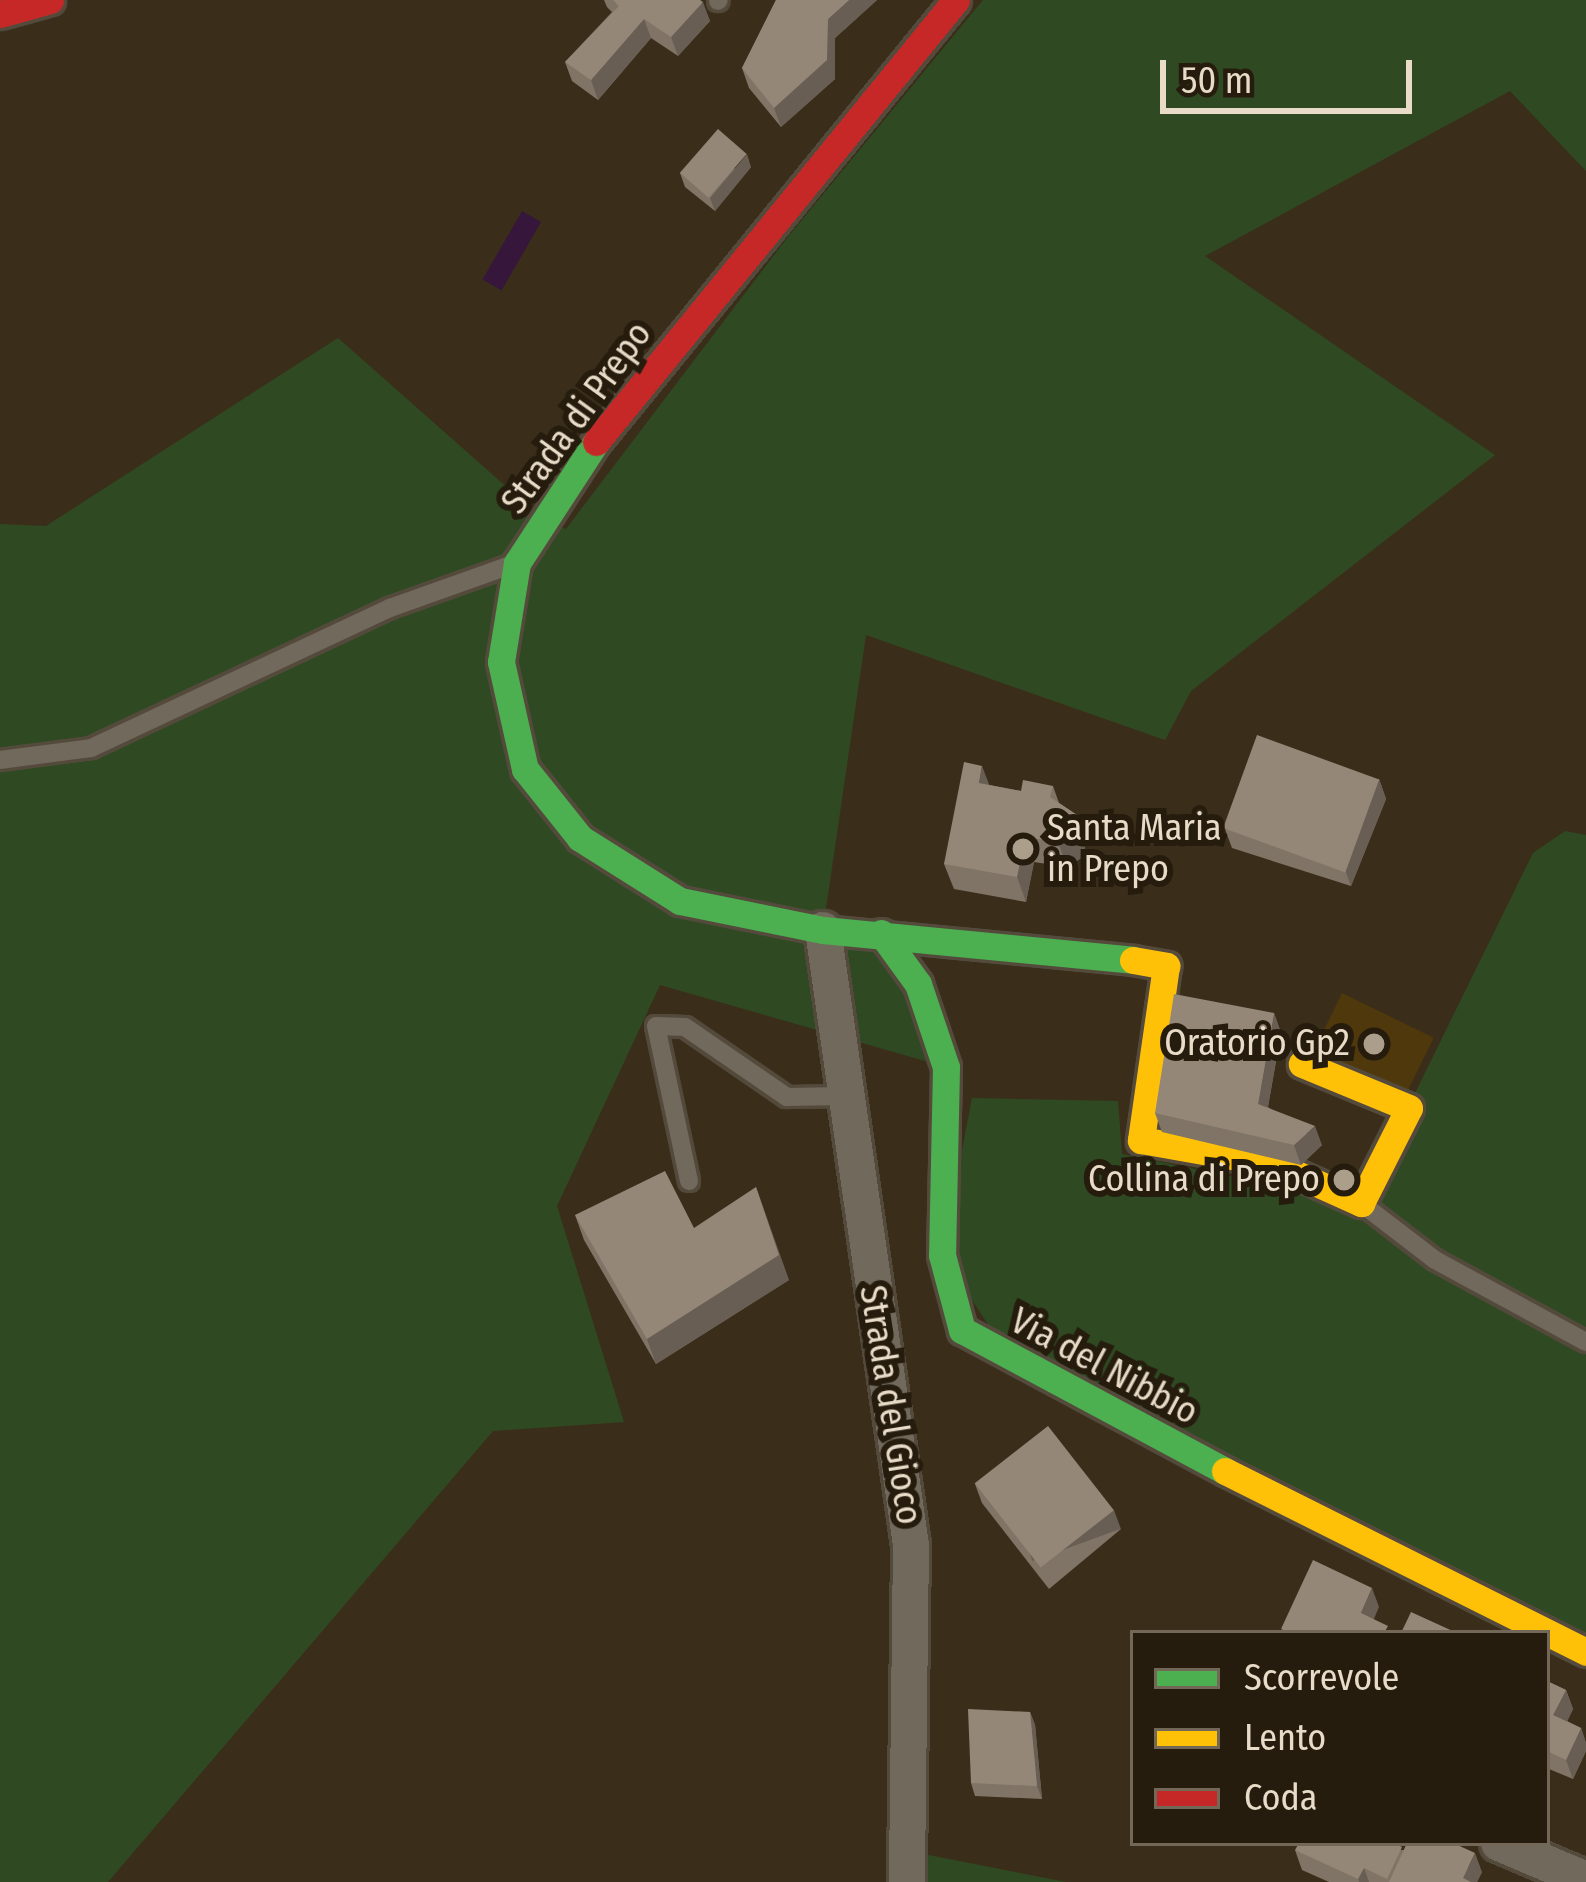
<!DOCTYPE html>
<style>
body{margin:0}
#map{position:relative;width:1586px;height:1882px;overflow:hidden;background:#3a2e1b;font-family:"Fira Sans Condensed",sans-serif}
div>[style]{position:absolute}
.built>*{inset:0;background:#4e380c;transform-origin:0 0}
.green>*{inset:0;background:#2f4a22}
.water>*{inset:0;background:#36173b;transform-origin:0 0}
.roads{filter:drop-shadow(3px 0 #544a3c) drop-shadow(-3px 0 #544a3c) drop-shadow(0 3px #544a3c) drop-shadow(0 -3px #544a3c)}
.lane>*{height:18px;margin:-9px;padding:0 9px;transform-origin:9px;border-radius:9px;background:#71695b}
.street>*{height:36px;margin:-18px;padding:0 18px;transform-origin:18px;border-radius:18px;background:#71695b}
.fast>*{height:27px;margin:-13.5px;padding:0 13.5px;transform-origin:13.5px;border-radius:13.5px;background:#4caf50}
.slow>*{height:27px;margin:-13.5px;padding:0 13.5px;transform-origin:13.5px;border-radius:13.5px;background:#ffc107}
.jam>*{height:27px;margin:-13.5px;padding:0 13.5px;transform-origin:13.5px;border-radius:13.5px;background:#c62828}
.wall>*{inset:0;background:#807467}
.shaded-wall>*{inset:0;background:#685e54;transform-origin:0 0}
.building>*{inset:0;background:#958778;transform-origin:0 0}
.dots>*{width:33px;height:33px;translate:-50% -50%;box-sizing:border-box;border:6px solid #251c0d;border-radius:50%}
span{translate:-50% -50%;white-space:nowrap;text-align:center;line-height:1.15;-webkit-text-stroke:12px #251c0d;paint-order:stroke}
.street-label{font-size:36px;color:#e8dbc8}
.poi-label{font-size:36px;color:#e8dbc8}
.left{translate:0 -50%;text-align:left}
.right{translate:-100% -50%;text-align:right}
.legend{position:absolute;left:1130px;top:1630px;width:420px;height:216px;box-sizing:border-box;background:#251c0d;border:3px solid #736858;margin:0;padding:15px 21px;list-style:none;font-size:36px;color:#e8dbc8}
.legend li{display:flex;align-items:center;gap:24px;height:60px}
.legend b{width:60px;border:3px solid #736858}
.scale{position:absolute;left:1160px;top:60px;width:252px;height:54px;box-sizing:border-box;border:6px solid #e8dbc8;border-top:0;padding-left:15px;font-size:36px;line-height:42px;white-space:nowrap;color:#e8dbc8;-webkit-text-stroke:9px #251c0d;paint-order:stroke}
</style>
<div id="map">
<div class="built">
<div style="left:1342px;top:993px;width:102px;height:64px;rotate:26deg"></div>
</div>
<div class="green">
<div style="clip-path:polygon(983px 0,1586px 0,1586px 171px,1510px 91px,1205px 256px,1495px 455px,1191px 691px,1165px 740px,866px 635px,823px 929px,881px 933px,946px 1067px,660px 985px,557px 1206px,624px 1422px,493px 1431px,108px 1882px,0 1882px,0 524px,46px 526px,338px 338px,544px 520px,566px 529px,787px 238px)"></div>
<div style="clip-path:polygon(1565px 831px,1586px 835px,1586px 1651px,1015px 1365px,942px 1255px,972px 1098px,1118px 1101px,1122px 1154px,1361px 1203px,1533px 853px)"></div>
<div style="clip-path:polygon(908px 1851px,1066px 1882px,907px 1882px)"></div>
</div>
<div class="water">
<div style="left:522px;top:211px;width:22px;height:79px;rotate:30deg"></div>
</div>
<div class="roads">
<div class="lane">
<div style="left:718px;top:1px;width:1px;rotate:-45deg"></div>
<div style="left:0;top:760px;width:92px;rotate:-7.5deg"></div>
<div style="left:91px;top:748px;width:330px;rotate:-25.1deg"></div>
<div style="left:390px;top:608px;width:125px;rotate:-19.6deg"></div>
<div style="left:689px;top:1181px;width:158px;rotate:-102deg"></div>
<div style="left:656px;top:1026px;width:29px;rotate:2deg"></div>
<div style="left:685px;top:1027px;width:124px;rotate:34.5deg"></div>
<div style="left:787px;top:1097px;width:58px;rotate:-1deg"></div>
<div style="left:1361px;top:1203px;width:93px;rotate:37.6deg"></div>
<div style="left:1435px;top:1260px;width:172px;rotate:28.5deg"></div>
</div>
<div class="street">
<div style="left:823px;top:930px;width:621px;rotate:81.86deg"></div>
<div style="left:911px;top:1545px;width:337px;rotate:90.7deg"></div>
<div style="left:1499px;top:1843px;width:95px;rotate:23deg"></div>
</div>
<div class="fast">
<div style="left:596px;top:442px;width:145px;rotate:123.1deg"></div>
<div style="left:517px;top:563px;width:100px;rotate:99.2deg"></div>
<div style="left:501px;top:662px;width:110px;rotate:77.4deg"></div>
<div style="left:525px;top:769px;width:88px;rotate:51.4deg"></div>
<div style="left:580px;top:838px;width:118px;rotate:32.2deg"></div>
<div style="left:680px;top:901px;width:146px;rotate:11.5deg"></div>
<div style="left:823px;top:930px;width:311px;rotate:5.5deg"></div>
<div style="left:881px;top:933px;width:63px;rotate:54deg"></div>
<div style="left:918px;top:984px;width:88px;rotate:71.4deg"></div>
<div style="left:946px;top:1067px;width:188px;rotate:91.2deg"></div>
<div style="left:942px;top:1255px;width:78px;rotate:75.1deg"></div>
<div style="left:962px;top:1330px;width:298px;rotate:28.2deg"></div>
</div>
<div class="slow">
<div style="left:1133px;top:960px;width:34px;rotate:10deg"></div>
<div style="left:1166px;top:966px;width:176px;rotate:98.2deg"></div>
<div style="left:1141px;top:1140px;width:133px;rotate:10deg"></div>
<div style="left:1272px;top:1163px;width:98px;rotate:24.2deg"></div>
<div style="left:1361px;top:1203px;width:106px;rotate:-63.2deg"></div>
<div style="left:1409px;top:1108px;width:116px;rotate:-157.6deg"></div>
<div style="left:1225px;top:1471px;width:404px;rotate:26.6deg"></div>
</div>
<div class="jam">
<div style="left:0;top:14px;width:52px;rotate:-15.6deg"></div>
<div style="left:596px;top:442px;width:570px;rotate:-50.84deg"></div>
</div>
</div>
<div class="wall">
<div style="clip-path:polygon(604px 0,700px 0,710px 21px,678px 56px,651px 38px,598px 100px,572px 81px,565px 62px,612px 12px,607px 7px)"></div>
<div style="clip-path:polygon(776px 0,877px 0,835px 38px,835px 79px,781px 127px,749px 88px,742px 68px)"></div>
<div style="clip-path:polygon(751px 167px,715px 211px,685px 187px,680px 173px)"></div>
<div style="clip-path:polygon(1379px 779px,1386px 799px,1351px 886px,1232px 848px,1225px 829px)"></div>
<div style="clip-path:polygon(989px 785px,1021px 791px,1053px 786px,1059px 803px,1077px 815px,1086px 841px,1083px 857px,1067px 867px,1034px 862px,1026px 902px,954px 889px,944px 864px)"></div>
<div style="clip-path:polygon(1274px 1013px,1281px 1033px,1268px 1107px,1322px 1145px,1301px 1165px,1162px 1132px,1155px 1113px)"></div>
<div style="clip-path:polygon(575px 1215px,694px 1228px,789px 1280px,656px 1364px,584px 1240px)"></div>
<div style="clip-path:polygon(975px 1484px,1121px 1529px,1049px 1589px,982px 1503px)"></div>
<div style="clip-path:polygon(1547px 1681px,1566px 1690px,1573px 1709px,1567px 1721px,1581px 1728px,1586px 1743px,1586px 1751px,1573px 1779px,1549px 1769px,1547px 1773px)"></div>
<div style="clip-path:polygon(1030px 1712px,1035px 1725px,1042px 1799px,975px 1796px,971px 1783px)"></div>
<div style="clip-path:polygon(1295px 1850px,1403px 1850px,1482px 1872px,1477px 1882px,1329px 1882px,1302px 1870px)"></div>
</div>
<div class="shaded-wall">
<div style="clip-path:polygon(849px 0,877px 0,835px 38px,835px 79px,781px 127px,774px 108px,828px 19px)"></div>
<div style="clip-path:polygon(703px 2px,710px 21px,678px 56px,671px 37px)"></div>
<div style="clip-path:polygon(644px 19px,651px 38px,598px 100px,591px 80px)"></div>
<div style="clip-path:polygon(747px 154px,751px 167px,715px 211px,710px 198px)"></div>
<div style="clip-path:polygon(982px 766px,992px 792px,979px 783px)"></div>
<div style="clip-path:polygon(1379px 779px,1386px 799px,1351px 886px,1344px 867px)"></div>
<div style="clip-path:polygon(1077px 815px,1086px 841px,1083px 857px,1067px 867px,1058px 842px)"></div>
<div style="clip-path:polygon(1025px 837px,1034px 862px,1026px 902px,1017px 877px)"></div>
<div style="clip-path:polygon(1274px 1013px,1281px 1033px,1265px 1123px,1258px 1104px)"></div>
<div style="clip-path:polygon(1315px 1126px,1322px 1145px,1301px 1165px,1294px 1145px)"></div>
<div style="clip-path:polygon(756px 1187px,789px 1280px,656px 1364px,647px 1339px)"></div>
<div style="left:1114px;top:1510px;width:20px;height:94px;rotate:70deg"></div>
<div style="clip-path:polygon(1372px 1588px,1379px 1607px,1368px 1633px,1361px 1613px)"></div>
<div style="clip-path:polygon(1566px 1690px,1573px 1709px,1561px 1735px,1553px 1715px)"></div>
<div style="clip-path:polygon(1030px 1712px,1035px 1725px,1042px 1799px,1037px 1786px)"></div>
<div style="clip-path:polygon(1581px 1728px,1586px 1743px,1586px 1751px,1573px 1779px,1566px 1760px)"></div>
<div style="clip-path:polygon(1475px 1853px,1482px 1872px,1477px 1882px,1464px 1882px,1463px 1878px)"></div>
<div style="clip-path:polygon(1364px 1868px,1369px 1882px,1359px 1882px,1358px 1879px)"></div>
</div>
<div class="building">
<div style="clip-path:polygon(613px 0,700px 0,703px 2px,671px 37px,644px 19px,591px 80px,565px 62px,619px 6px)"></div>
<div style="clip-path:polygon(776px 0,849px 0,828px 19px,827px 60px,774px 108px,742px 68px)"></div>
<div style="left:718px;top:129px;width:38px;height:58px;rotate:41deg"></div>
<div style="left:1257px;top:735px;width:130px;height:99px;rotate:20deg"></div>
<div style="clip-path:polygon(964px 762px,982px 766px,979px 783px,1021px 791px,1023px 780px,1053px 786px,1050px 797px,1077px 815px,1074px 832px,1058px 842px,1025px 837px,1017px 877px,944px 864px)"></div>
<div style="clip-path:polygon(1174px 994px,1274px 1013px,1258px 1104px,1315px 1126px,1294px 1145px,1155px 1113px)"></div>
<div style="clip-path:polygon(665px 1171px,694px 1228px,756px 1187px,779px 1255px,647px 1339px,575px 1215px)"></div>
<div style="left:1048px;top:1426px;width:107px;height:93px;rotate:52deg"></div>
<div style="clip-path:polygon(1313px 1560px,1372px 1588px,1361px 1613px,1388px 1626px,1384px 1633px,1289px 1633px,1281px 1629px)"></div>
<div style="clip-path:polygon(1411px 1612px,1457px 1633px,1401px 1633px)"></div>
<div style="clip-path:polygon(1547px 1681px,1566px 1690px,1553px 1715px,1581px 1728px,1566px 1760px,1547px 1751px)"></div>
<div style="clip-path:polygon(968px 1709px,1030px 1712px,1037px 1786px,971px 1783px)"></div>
<div style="clip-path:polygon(1299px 1843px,1394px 1843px,1402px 1847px,1387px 1879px,1364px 1868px,1358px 1879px,1295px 1850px)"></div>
<div style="clip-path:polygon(1407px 1843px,1453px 1843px,1475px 1853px,1463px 1878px,1471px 1882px,1389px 1882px)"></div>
</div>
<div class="dots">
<div style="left:1023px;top:849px;background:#ab9e8b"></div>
<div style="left:1374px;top:1044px;background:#ab9e8b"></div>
<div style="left:1344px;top:1180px;background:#ab9e8b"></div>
</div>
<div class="street-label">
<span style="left:577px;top:418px;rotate:-54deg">Strada di Prepo</span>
<span style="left:1104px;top:1367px;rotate:28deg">Via del Nibbio</span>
<span style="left:890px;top:1405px;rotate:81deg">Strada del Gioco</span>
</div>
<div class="poi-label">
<span class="left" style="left:1047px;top:849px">Santa Maria<br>in Prepo</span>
<span class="right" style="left:1350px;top:1044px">Oratorio Gp2</span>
<span class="right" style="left:1320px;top:1180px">Collina di Prepo</span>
</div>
<ul class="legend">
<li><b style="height:15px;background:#4caf50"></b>Scorrevole</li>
<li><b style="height:15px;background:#ffc107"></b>Lento</li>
<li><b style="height:15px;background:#c62828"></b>Coda</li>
</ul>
<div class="scale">50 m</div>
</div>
